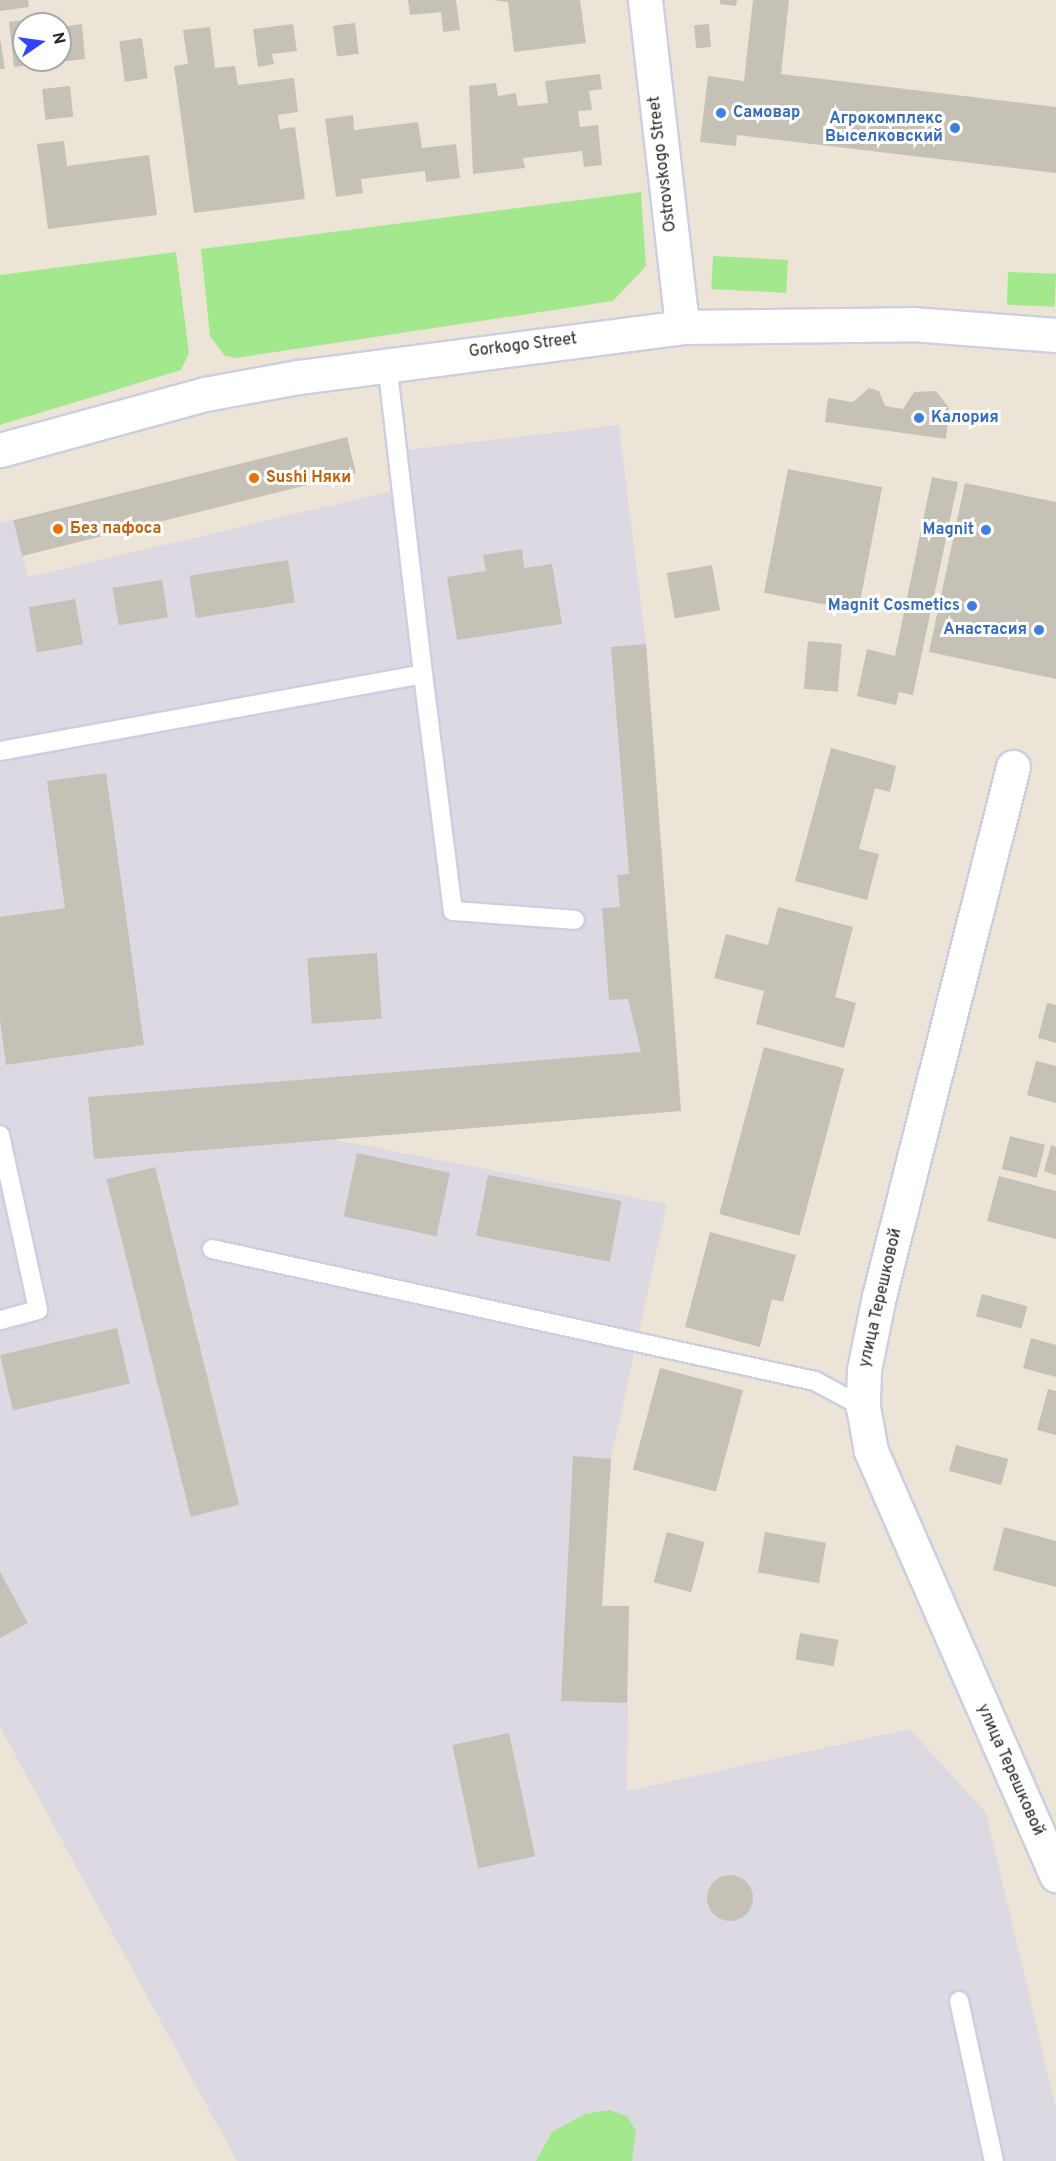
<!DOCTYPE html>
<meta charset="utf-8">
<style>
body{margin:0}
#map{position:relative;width:1056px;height:2161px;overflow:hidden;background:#ece5d7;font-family:Overpass,sans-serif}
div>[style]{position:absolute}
.industrial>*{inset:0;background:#dcd9e3}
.green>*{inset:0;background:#a3e88d;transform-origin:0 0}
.building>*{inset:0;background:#c6c1b7;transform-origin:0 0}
.round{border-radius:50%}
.roads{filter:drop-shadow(2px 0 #cccee2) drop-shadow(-2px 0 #cccee2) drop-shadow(0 2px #cccee2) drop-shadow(0 -2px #cccee2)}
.service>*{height:18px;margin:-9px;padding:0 9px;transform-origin:9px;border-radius:9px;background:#fff}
.minor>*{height:33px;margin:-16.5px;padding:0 16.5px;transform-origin:16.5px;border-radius:16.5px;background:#fff}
.secondary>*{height:33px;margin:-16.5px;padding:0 16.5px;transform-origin:16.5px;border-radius:16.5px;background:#fff}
.dots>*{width:16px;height:16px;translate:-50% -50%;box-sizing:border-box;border:3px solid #fff;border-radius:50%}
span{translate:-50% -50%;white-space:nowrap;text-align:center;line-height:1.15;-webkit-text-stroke:6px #fff;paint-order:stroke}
.shop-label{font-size:16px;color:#366cbe;font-weight:700}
.left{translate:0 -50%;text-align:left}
.right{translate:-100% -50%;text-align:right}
.street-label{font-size:16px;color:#272727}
.food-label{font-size:16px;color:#c56008;font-weight:700}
.north{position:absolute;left:12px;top:12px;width:60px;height:60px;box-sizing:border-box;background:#fff;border:2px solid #a9a9a9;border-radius:50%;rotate:77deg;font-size:16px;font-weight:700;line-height:24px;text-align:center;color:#272727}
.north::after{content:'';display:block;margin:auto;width:21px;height:27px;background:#3043ff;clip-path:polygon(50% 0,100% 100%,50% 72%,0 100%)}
</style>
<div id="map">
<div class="industrial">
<div style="clip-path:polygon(619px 425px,646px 644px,681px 1111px,331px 1139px,667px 1204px,611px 1459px,602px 1605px,629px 1606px,627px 1791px,910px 1729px,986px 1813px,1056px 2108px,1056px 2161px,237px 2161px,0 1727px,0 523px,13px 519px,28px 577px,392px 491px,388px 452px)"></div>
</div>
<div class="green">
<div style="clip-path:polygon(641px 192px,646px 266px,613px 301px,236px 358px,225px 356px,210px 336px,201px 249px)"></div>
<div style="clip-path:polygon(176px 252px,189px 353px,181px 370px,0 425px,0 275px)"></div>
<div style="left:713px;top:256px;width:75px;height:33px;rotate:3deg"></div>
<div style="left:1008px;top:272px;width:48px;height:33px;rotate:2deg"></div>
<div style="clip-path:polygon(610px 2110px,628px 2117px,636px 2132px,632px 2161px,536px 2161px,552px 2132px,585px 2114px)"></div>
</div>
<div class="building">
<div style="clip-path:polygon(0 0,28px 0,29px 7px,0 11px)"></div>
<div style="clip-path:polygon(408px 0,456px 0,460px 30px,443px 32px,441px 12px,410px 15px)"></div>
<div style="clip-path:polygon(492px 0,580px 0,586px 43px,514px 52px,508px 2px)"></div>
<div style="clip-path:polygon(720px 0,737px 0,736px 6px,720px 4px)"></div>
<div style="clip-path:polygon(753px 0,789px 0,781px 74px,1056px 107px,1056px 173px,737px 135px,736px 146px,700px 142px,708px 76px,744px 81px)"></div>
<div style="clip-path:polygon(32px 19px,33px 24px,24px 24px,24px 60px,60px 60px,60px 27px,82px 24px,85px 59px,14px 67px,9px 22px)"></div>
<div style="left:355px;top:23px;width:31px;height:22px;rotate:83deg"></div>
<div style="clip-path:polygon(293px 24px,297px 51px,272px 54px,274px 64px,258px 67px,253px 29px)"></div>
<div style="left:709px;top:24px;width:23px;height:15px;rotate:85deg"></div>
<div style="clip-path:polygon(210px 27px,215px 68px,235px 66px,238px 85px,294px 78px,298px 112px,278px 115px,280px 129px,295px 127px,305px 199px,194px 213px,174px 66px,188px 64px,183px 30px)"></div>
<div style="clip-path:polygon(0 38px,5px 69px,0 69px)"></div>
<div style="left:142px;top:38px;width:41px;height:23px;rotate:82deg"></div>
<div style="clip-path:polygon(600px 74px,602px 89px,589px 91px,592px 110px,578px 111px,580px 127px,598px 125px,602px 165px,584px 167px,582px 151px,523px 158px,525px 168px,473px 174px,469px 86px,496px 83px,498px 96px,516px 93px,518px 106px,548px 103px,545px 81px)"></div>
<div style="left:70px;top:86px;width:31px;height:28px;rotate:84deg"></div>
<div style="clip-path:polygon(353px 115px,354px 130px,418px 122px,422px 148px,456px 144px,460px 178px,426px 182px,425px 171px,361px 179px,363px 193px,336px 197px,325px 119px)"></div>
<div style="clip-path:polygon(64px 141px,67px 166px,149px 155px,157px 215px,48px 229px,37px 144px)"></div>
<div style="clip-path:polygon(869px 388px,879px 391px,885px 406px,903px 409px,914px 392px,936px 391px,949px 408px,946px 439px,825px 422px,828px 398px,853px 402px)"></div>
<div style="left:347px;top:437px;width:37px;height:344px;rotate:76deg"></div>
<div style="left:788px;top:469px;width:96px;height:126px;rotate:11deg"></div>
<div style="clip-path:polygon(932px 477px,958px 482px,913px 695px,899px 692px,896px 705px,857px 696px,867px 649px,895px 656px)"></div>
<div style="clip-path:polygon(965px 483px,1056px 502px,1056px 679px,929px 652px)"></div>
<div style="clip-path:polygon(522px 549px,524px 568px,552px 564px,562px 624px,457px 640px,447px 577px,486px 571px,483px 555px)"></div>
<div style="left:288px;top:560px;width:43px;height:100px;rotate:81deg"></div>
<div style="left:712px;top:565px;width:46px;height:46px;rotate:80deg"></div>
<div style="left:162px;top:580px;width:38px;height:50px;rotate:81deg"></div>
<div style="left:75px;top:599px;width:46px;height:47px;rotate:80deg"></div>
<div style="left:808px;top:641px;width:34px;height:48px;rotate:5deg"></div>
<div style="clip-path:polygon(646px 644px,681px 1111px,94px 1159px,88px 1097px,641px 1052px,628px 999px,609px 1000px,602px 908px,620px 907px,617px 875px,629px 874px,611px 647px)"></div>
<div style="clip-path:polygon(831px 748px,896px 766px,890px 792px,875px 788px,859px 849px,879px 854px,867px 900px,795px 881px)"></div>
<div style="clip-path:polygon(106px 773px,144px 1045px,6px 1065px,0 1019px,0 917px,65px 908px,47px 781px)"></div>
<div style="clip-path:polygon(778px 907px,853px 927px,835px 997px,856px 1003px,844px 1048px,756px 1024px,764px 991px,714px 978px,726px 934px,768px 945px)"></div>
<div style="left:377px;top:953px;width:66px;height:70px;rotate:86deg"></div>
<div style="clip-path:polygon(1047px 1003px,1056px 1005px,1056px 1043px,1038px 1038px)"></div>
<div style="left:764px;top:1047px;width:83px;height:173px;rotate:15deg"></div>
<div style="clip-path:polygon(1036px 1061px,1056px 1066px,1056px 1103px,1027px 1095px)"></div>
<div style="left:1010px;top:1136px;width:36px;height:34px;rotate:14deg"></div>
<div style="clip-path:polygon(1051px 1145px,1056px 1147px,1056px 1175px,1044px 1171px)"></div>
<div style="left:357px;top:1153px;width:95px;height:65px;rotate:12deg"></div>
<div style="left:155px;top:1167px;width:348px;height:50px;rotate:76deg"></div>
<div style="left:488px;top:1175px;width:136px;height:62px;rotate:11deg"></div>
<div style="clip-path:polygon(999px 1176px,1056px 1191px,1056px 1239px,987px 1221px)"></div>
<div style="clip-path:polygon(710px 1232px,796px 1255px,783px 1302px,772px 1299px,760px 1347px,685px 1327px)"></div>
<div style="left:982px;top:1294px;width:47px;height:23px;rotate:15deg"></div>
<div style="left:117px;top:1328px;width:57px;height:120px;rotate:77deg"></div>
<div style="clip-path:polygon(1031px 1338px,1056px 1345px,1056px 1377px,1023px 1368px)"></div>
<div style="left:660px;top:1368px;width:86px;height:105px;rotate:15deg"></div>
<div style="clip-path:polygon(1048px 1389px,1056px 1391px,1056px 1435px,1037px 1430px)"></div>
<div style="left:956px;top:1445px;width:54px;height:27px;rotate:15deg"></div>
<div style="clip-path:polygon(573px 1456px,611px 1459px,602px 1606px,629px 1606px,627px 1703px,561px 1701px)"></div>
<div style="clip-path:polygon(1004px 1527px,1056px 1541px,1056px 1587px,993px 1570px)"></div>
<div style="left:667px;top:1532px;width:39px;height:52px;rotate:15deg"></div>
<div style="left:765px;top:1532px;width:62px;height:41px;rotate:10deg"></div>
<div style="clip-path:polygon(0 1572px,28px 1623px,0 1638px)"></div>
<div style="left:800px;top:1633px;width:39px;height:27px;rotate:10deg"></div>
<div style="left:509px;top:1733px;width:126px;height:58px;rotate:78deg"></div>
<div class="round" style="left:707px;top:1875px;width:46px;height:46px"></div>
</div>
<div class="roads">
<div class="service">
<div style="left:423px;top:674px;width:239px;rotate:82.8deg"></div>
<div style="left:453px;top:911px;width:122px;rotate:4.2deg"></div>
<div style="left:0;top:751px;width:430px;rotate:-10.3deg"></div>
<div style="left:423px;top:674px;width:314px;rotate:-96.6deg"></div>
<div style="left:0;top:1135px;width:179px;rotate:77.7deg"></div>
<div style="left:38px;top:1310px;width:39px;rotate:165deg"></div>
<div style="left:212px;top:1249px;width:617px;rotate:12.35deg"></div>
<div style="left:815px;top:1381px;width:55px;rotate:28.4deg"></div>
<div style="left:959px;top:2001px;width:164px;rotate:77.7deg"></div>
</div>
<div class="minor">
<div style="left:645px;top:0;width:329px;rotate:83.5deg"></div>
<div style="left:1013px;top:767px;width:546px;rotate:104.21deg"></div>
<div style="left:879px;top:1296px;width:76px;rotate:101.5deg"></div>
<div style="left:864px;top:1370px;width:37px;rotate:92deg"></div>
<div style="left:863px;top:1407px;width:45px;rotate:79.7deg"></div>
<div style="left:871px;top:1451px;width:463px;rotate:66.4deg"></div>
</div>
<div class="secondary">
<div style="left:0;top:450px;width:213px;rotate:-15.3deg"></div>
<div style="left:205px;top:394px;width:96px;rotate:-10.3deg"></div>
<div style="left:299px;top:377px;width:386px;rotate:-7.4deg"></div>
<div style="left:682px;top:327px;width:230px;rotate:-0.7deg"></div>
<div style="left:912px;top:324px;width:144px;rotate:4.4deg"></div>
</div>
</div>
<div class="dots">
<div style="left:721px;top:113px;background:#3f7fe0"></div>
<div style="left:955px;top:128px;background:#3f7fe0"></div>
<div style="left:919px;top:418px;background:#3f7fe0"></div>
<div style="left:254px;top:478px;background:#e8710a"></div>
<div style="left:58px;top:529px;background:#e8710a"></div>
<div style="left:986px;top:530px;background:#3f7fe0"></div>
<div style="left:972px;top:606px;background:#3f7fe0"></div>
<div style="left:1039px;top:630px;background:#3f7fe0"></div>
</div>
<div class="shop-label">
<span class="left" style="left:733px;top:113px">Самовар</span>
<span class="right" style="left:943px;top:128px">Агрокомплекс<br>Выселковский</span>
<span class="left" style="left:931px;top:418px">Калория</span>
<span class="right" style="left:974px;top:530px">Magnit</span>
<span class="right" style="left:960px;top:606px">Magnit Cosmetics</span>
<span class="right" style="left:1027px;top:630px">Анастасия</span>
</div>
<div class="street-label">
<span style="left:663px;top:164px;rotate:-97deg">Ostrovskogo Street</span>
<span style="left:523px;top:346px;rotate:-7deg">Gorkogo Street</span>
<span style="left:881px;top:1298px;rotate:-77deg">улица Терешковой</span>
<span style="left:1010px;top:1770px;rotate:66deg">улица Терешковой</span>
</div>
<div class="food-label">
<span class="left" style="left:266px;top:478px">Sushi Няки</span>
<span class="left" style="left:70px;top:529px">Без пафоса</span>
</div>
<div class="north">N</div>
</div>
